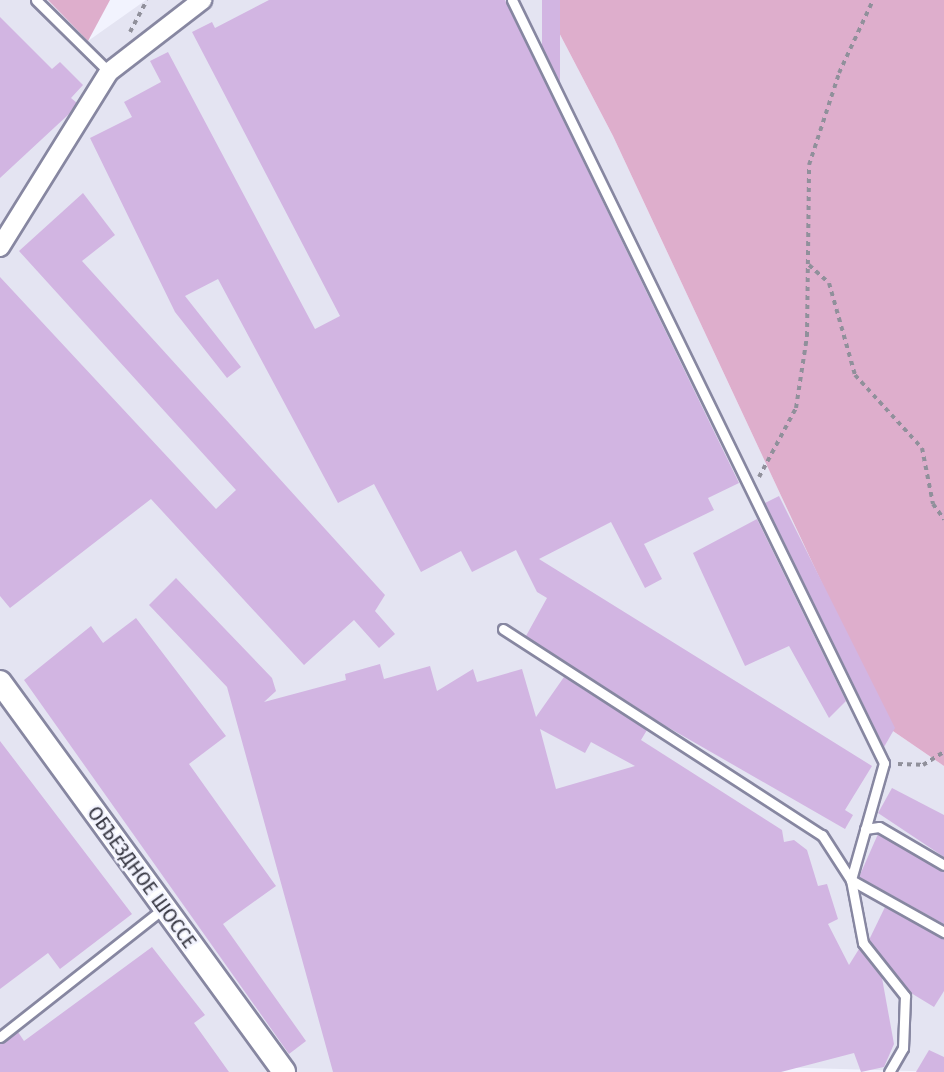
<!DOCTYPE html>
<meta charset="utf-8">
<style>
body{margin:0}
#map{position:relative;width:944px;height:1072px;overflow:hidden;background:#f2f3fe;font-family:"Fira Sans Condensed",sans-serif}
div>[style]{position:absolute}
.built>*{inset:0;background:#e4e4f2}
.forest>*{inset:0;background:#deaecc}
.building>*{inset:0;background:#d2b5e2;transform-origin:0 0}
.path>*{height:4px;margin-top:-2px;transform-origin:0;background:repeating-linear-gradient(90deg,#90909b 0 4.5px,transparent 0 9px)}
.roads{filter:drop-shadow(2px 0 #8787a1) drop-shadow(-2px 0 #8787a1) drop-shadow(0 2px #8787a1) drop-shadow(0 -2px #8787a1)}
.service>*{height:9px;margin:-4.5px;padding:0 4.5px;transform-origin:4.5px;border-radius:4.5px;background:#fff}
.minor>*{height:18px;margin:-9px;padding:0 9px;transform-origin:9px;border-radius:9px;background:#fff}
.tertiary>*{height:22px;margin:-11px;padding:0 11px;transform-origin:11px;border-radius:11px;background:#fff}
span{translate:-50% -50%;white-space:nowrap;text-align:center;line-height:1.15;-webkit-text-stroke:4.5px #f2f3fe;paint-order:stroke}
.street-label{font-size:21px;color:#373742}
</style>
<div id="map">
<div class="built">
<div style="clip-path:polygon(0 0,48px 0,88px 41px,146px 0,542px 0,613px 136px,890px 729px,944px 766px,944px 1072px,772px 1067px,766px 1072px,0 1072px)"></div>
</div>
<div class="forest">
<div style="clip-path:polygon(48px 0,110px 0,88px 41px)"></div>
<div style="clip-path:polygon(542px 0,944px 0,944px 766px,890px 729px,613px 136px)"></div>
</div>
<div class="building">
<div style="clip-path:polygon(269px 0,505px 0,739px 483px,708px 498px,714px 510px,644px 544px,662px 579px,645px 588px,611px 522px,539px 559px,872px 766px,845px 810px,853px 815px,845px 829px,664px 725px,526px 636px,547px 598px,537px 592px,516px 550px,472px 572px,461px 551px,421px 572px,374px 484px,338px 503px,218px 279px,185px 296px,241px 367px,227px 378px,175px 312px,90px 138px,132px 117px,124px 102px,161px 82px,150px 61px,168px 52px,315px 329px,340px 316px,192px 32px,212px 22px,215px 28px)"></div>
<div style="left:542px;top:0;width:18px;height:163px"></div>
<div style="clip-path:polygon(0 17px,52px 69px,60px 62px,83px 85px,71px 98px,77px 103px,69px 114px,0 178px)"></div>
<div style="clip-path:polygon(83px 193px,115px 235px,82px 261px,385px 595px,375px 611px,395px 634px,379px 648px,354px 620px,304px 665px,151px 499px,10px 608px,0 596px,0 277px,216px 509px,236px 490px,19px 251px)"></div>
<div style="clip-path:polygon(779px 496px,895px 728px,884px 747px,765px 503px)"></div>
<div style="clip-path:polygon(757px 519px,846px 701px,829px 718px,789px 646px,745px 666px,693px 553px)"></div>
<div style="clip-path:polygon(evenodd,176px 578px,272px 678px,276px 691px,264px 702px,346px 680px,345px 674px,380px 664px,384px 679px,430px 666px,437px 691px,473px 669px,477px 682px,522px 669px,536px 717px,564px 677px,647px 730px,641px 740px,782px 830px,784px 842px,794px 840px,807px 850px,818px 886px,827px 884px,838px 919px,828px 924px,849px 965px,859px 949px,882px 978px,894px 1044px,884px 1067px,861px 1072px,854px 1053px,781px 1072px,333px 1072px,227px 687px,149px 605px,176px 578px,540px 729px,585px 753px,591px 742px,635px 766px,556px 789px,540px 729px)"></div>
<div style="clip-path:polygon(136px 618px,226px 736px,189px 764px,276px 886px,223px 924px,306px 1041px,289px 1054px,24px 680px,91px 626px,103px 643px)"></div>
<div style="clip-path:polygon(0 741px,132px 914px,60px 969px,48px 953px,0 989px)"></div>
<div style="clip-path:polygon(892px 788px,944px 815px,944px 857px,878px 813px)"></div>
<div style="clip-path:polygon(878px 834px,944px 872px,944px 924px,859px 877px)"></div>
<div style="clip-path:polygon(885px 907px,944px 939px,944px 991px,934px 1007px,911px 993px,869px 940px)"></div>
<div style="clip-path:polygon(152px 947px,205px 1015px,194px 1023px,229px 1072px,0 1072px,0 1044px,18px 1032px,24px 1041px)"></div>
<div style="clip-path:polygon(929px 1050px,944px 1057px,944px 1072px,916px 1072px)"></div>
</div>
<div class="path">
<div style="left:130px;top:32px;width:36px;rotate:-62deg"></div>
<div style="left:809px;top:265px;width:27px;rotate:42deg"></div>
<div style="left:829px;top:283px;width:96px;rotate:74.2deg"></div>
<div style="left:855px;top:375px;width:99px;rotate:47.5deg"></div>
<div style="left:922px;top:448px;width:57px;rotate:78.9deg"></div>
<div style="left:933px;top:504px;width:19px;rotate:54deg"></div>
<div style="left:759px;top:477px;width:78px;rotate:-61.8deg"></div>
<div style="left:796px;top:408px;width:73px;rotate:-81.3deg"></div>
<div style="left:807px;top:336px;width:171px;rotate:-89.3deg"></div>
<div style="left:809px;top:165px;width:97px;rotate:-71.9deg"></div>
<div style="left:839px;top:73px;width:81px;rotate:-65deg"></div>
<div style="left:898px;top:764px;width:25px;rotate:2deg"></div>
<div style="left:923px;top:765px;width:25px;rotate:-32deg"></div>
</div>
<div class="roads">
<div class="service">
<div style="left:36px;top:0;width:103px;rotate:44.6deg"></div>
<div style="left:512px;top:0;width:849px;rotate:64.01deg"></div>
<div style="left:884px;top:763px;width:122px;rotate:105.8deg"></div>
<div style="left:851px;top:880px;width:64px;rotate:79.2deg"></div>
<div style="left:863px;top:943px;width:68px;rotate:51.6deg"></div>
<div style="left:905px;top:996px;width:52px;rotate:92.2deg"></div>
<div style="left:903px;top:1048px;width:28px;rotate:120deg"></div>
<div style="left:503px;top:629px;width:380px;rotate:32.9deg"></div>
<div style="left:822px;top:835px;width:54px;rotate:57.2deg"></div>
<div style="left:851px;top:880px;width:107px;rotate:29.2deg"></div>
<div style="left:865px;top:829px;width:14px;rotate:-8deg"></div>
<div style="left:879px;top:827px;width:75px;rotate:30.3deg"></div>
<div style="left:0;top:1037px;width:209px;rotate:-38.2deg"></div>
</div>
<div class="minor">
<div style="left:0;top:247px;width:206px;rotate:-58.1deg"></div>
<div style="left:109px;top:72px;width:118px;rotate:-37.7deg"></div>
</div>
<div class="tertiary">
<div style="left:0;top:682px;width:482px;rotate:53.9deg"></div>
</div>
</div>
<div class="street-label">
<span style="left:142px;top:877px;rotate:54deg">ОБЪЕЗДНОЕ ШОССЕ</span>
</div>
</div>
